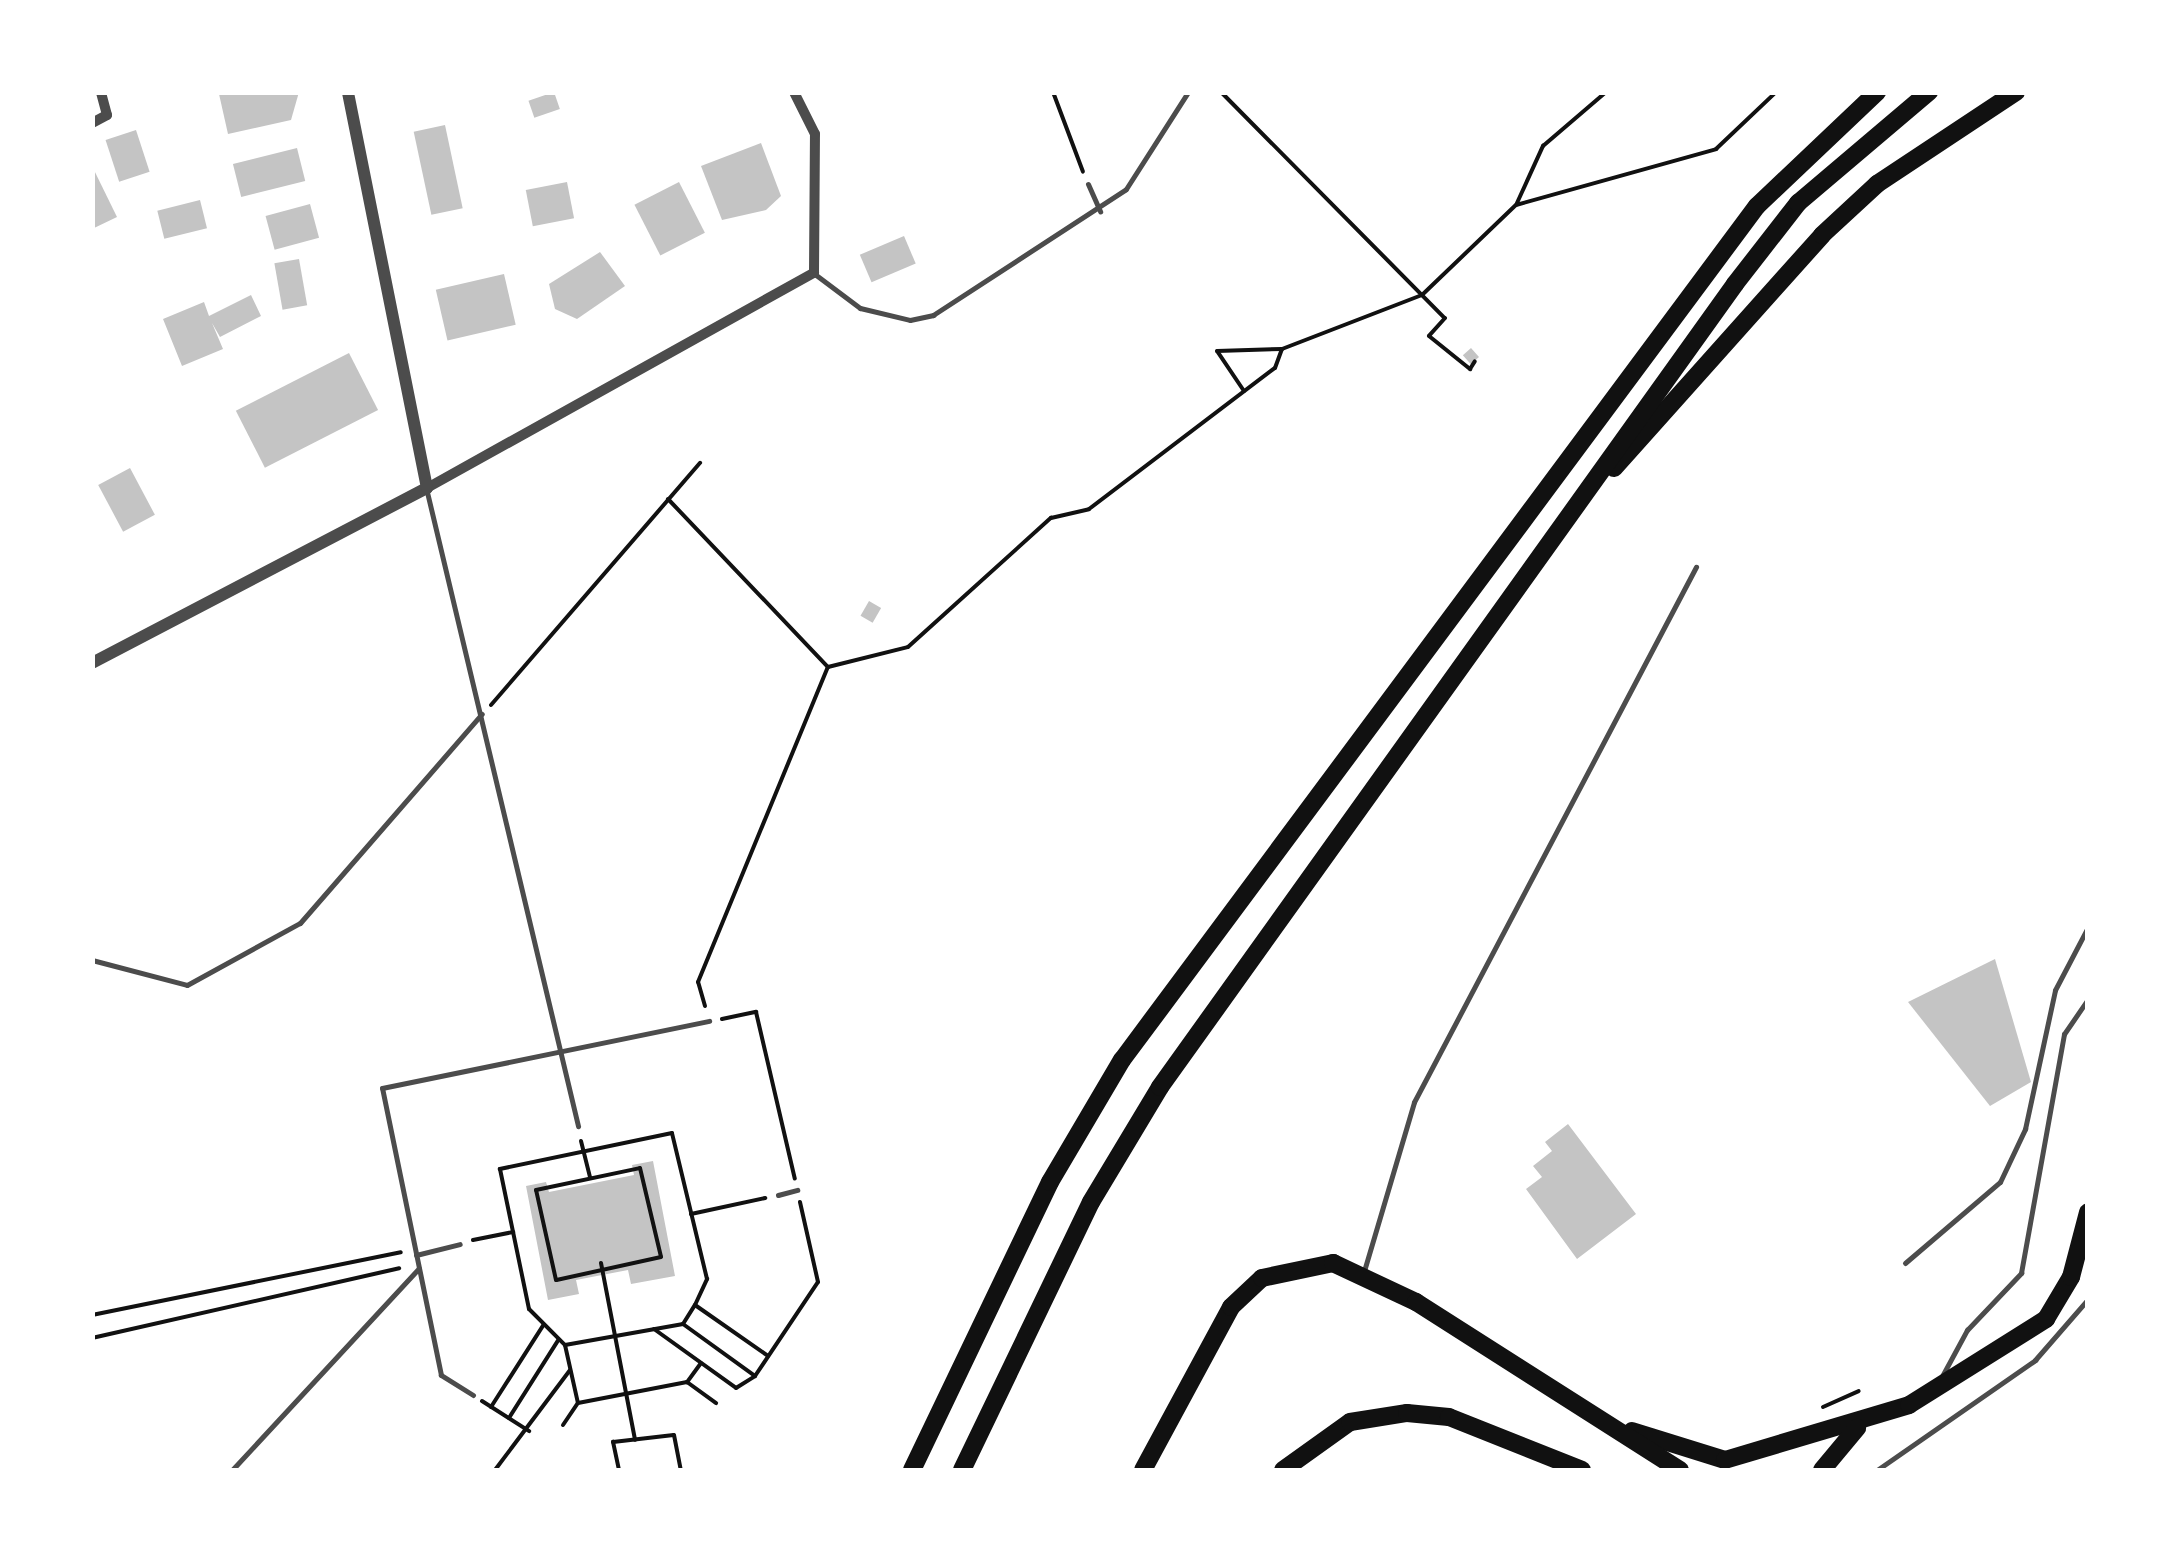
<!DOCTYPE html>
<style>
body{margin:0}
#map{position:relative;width:2180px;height:1563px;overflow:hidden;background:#fff;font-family:Barlow,sans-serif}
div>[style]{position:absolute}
.building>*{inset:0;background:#c4c4c4;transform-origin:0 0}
.path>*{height:4px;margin:-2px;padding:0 2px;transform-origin:2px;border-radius:2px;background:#111}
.service>*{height:5px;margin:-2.5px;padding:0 2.5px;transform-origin:2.5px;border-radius:2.5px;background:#4c4c4c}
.minor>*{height:10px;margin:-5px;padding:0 5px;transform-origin:5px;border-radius:5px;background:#4c4c4c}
.tertiary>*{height:12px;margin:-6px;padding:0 6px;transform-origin:6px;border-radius:6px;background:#4c4c4c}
.primary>*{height:18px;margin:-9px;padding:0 9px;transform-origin:9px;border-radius:9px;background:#111}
span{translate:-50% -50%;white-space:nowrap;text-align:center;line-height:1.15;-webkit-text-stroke:10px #fff;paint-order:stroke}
.frame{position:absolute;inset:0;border:95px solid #fff;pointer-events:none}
</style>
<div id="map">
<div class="building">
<div style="clip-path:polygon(299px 92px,291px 120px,228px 134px,219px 94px)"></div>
<div style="left:554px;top:92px;width:18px;height:27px;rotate:71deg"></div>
<div style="left:445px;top:125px;width:85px;height:32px;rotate:78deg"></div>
<div style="left:136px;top:130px;width:44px;height:32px;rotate:72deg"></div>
<div style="clip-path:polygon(761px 143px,781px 196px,766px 210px,722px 220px,701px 166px)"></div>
<div style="left:297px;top:148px;width:34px;height:66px;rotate:76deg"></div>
<div style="clip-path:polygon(92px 166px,117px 217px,92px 229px)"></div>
<div style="left:567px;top:182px;width:37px;height:42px;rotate:79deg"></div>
<div style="left:679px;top:182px;width:57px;height:50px;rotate:63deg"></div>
<div style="left:200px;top:200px;width:29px;height:44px;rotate:76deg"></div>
<div style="left:310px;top:204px;width:35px;height:46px;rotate:75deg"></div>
<div style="left:904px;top:236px;width:30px;height:48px;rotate:67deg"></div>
<div style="clip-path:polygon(600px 252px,625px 286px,577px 319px,555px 309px,549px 284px)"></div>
<div style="left:299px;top:259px;width:47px;height:25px;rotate:80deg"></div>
<div style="left:504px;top:274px;width:52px;height:70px;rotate:77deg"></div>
<div style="clip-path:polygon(251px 295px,261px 316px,220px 337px,212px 323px,223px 349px,182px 366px,163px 319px,204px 302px,209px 316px)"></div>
<div style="left:1471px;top:348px;width:12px;height:11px;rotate:48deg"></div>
<div style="left:349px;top:353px;width:64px;height:127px;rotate:63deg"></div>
<div style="left:130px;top:468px;width:53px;height:36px;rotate:62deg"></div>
<div style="left:869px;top:601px;width:14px;height:17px;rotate:30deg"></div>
<div style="clip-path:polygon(1995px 959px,2031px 1082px,1990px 1106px,1908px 1002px)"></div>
<div style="clip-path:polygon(1568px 1124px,1636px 1214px,1577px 1259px,1526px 1189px,1542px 1177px,1533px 1166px,1552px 1151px,1545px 1142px)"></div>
<div style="clip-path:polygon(653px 1161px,675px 1276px,631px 1284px,628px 1270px,576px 1280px,579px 1294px,548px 1300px,526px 1186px,546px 1182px,549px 1192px,634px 1175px,632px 1165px)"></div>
</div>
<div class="path">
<div style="left:1053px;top:92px;width:85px;rotate:69.4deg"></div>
<div style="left:1221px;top:92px;width:318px;rotate:45.3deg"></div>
<div style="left:1445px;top:318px;width:24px;rotate:132deg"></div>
<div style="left:1429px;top:336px;width:53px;rotate:38.8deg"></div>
<div style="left:1470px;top:369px;width:9px;rotate:-58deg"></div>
<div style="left:1517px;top:203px;width:63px;rotate:-65.5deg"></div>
<div style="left:1543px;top:146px;width:83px;rotate:-40.6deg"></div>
<div style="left:1244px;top:391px;width:48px;rotate:-124deg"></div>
<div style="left:1217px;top:351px;width:65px;rotate:-1.8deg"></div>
<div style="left:1282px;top:349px;width:150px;rotate:-21.1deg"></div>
<div style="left:1422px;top:295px;width:130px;rotate:-43.8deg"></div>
<div style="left:1516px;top:205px;width:208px;rotate:-15.6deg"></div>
<div style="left:1716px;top:149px;width:83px;rotate:-43.5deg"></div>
<div style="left:668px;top:499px;width:232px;rotate:46.4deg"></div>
<div style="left:828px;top:667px;width:82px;rotate:-14deg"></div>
<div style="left:908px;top:647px;width:193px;rotate:-42.1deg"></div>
<div style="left:1051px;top:518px;width:39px;rotate:-13deg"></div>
<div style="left:1089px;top:509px;width:233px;rotate:-37.2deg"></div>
<div style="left:1275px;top:368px;width:20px;rotate:-70deg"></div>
<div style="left:491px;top:705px;width:320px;rotate:-49.2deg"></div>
<div style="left:705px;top:1006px;width:25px;rotate:-106deg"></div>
<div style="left:698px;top:982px;width:341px;rotate:-67.6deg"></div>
<div style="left:722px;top:1019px;width:35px;rotate:-12deg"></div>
<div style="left:756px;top:1012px;width:171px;rotate:76.9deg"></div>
<div style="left:581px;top:1141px;width:38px;rotate:76deg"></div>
<div style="left:640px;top:1168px;width:91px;rotate:76.7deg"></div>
<div style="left:661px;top:1257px;width:107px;rotate:167.6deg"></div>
<div style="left:556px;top:1280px;width:92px;rotate:-102.5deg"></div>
<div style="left:536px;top:1190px;width:106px;rotate:-11.9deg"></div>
<div style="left:691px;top:1214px;width:76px;rotate:-12.2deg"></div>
<div style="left:473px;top:1240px;width:41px;rotate:-11.3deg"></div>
<div style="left:601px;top:1263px;width:180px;rotate:79.1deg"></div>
<div style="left:695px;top:1305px;width:89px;rotate:34.9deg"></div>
<div style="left:92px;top:1315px;width:315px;rotate:-11.5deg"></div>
<div style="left:683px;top:1324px;width:89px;rotate:35.8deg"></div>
<div style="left:654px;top:1329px;width:101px;rotate:35.7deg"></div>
<div style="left:736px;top:1388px;width:22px;rotate:-32deg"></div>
<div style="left:755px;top:1376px;width:113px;rotate:-56.2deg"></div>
<div style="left:818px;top:1282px;width:82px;rotate:-102.7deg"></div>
<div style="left:92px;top:1338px;width:315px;rotate:-12.8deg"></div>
<div style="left:565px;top:1345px;width:120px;rotate:-10.1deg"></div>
<div style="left:683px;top:1324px;width:22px;rotate:-58deg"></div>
<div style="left:695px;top:1305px;width:29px;rotate:-65deg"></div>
<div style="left:707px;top:1279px;width:150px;rotate:-103.5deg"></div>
<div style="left:672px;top:1133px;width:176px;rotate:168.2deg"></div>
<div style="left:500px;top:1169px;width:143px;rotate:78.3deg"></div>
<div style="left:529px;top:1309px;width:51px;rotate:45deg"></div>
<div style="left:565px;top:1345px;width:59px;rotate:77.4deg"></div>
<div style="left:701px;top:1363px;width:24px;rotate:126deg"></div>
<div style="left:687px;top:1382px;width:36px;rotate:36deg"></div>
<div style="left:482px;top:1401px;width:56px;rotate:32.6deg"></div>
<div style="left:491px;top:1407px;width:98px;rotate:-57.4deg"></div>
<div style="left:1823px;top:1407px;width:39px;rotate:-24deg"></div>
<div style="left:509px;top:1418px;width:93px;rotate:-57.7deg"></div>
<div style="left:563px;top:1425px;width:27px;rotate:-56deg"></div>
<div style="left:578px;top:1403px;width:111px;rotate:-10.9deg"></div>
<div style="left:495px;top:1470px;width:125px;rotate:-53.1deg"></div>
<div style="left:619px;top:1470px;width:29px;rotate:-102deg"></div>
<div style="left:613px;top:1442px;width:61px;rotate:-6.5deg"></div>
<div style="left:674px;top:1435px;width:36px;rotate:79deg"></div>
</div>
<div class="service">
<div style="left:1088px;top:184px;width:30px;rotate:66deg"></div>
<div style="left:816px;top:275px;width:55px;rotate:36.9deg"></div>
<div style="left:860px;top:308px;width:51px;rotate:13.5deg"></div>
<div style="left:910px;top:320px;width:24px;rotate:-12deg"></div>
<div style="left:933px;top:315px;width:230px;rotate:-33.1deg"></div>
<div style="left:1126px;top:189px;width:115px;rotate:-57.4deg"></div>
<div style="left:427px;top:492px;width:652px;rotate:76.6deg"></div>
<div style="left:92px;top:960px;width:98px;rotate:14.7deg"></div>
<div style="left:187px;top:985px;width:129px;rotate:-28.8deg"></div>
<div style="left:300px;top:923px;width:277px;rotate:-49deg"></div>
<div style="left:778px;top:1195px;width:20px;rotate:-15deg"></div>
<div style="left:416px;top:1255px;width:45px;rotate:-14deg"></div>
<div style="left:1905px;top:1263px;width:125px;rotate:-40.5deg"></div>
<div style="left:2000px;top:1182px;width:59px;rotate:-64.7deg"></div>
<div style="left:2025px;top:1129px;width:142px;rotate:-77.8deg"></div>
<div style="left:2055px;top:990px;width:71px;rotate:-62.4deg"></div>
<div style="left:1364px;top:1271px;width:176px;rotate:-73.5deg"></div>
<div style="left:1414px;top:1102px;width:605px;rotate:-62.21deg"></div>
<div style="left:1941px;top:1378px;width:55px;rotate:-61.6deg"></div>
<div style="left:1967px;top:1330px;width:79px;rotate:-46.5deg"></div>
<div style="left:2021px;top:1273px;width:243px;rotate:-79.8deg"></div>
<div style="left:2064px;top:1034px;width:42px;rotate:-55.6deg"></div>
<div style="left:473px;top:1395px;width:38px;rotate:-148deg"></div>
<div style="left:441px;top:1375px;width:293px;rotate:-101.6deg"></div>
<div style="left:382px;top:1088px;width:334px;rotate:-11.6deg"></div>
<div style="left:232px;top:1470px;width:275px;rotate:-47.2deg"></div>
<div style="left:1877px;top:1470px;width:193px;rotate:-34.8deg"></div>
<div style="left:2035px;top:1360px;width:81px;rotate:-49deg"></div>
</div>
<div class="minor">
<div style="left:92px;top:123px;width:17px;rotate:-28deg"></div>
<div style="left:107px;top:115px;width:24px;rotate:-105deg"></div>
<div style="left:427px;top:488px;width:443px;rotate:-29.1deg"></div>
<div style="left:814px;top:273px;width:139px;rotate:-89.6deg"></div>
<div style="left:815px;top:134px;width:47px;rotate:-116.6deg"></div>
</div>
<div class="tertiary">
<div style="left:92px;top:663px;width:378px;rotate:-27.6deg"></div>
<div style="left:427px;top:488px;width:404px;rotate:-101.3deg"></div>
</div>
<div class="primary">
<div style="left:1614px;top:468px;width:312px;rotate:-48.2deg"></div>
<div style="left:1822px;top:235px;width:75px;rotate:-42.8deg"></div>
<div style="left:1877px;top:184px;width:167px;rotate:-33.5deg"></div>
<div style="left:1632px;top:1431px;width:97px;rotate:17.3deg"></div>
<div style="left:1725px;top:1460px;width:192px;rotate:-16.6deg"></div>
<div style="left:1909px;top:1405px;width:162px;rotate:-32.1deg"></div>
<div style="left:2046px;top:1319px;width:49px;rotate:-59.2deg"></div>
<div style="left:2071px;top:1277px;width:67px;rotate:-75.3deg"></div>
<div style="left:912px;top:1470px;width:319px;rotate:-64.4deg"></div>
<div style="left:1050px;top:1182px;width:142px;rotate:-59.5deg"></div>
<div style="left:1122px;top:1060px;width:1064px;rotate:-53.37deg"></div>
<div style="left:1757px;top:206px;width:166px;rotate:-43.5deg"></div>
<div style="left:962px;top:1470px;width:297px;rotate:-64.3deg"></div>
<div style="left:1091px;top:1202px;width:134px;rotate:-59deg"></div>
<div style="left:1160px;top:1087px;width:988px;rotate:-54.39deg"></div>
<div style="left:1735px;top:284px;width:103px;rotate:-52.1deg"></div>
<div style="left:1798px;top:203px;width:172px;rotate:-40.3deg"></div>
<div style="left:1143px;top:1470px;width:185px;rotate:-61.6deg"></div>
<div style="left:1231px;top:1307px;width:42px;rotate:-43.1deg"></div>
<div style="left:1262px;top:1278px;width:73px;rotate:-11.9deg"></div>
<div style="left:1333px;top:1263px;width:92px;rotate:25.2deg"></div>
<div style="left:1416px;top:1302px;width:313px;rotate:32.5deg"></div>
<div style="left:1283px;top:1470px;width:82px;rotate:-35.6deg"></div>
<div style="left:1350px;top:1422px;width:58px;rotate:-9deg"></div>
<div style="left:1407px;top:1413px;width:42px;rotate:5.4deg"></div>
<div style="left:1449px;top:1417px;width:143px;rotate:21.7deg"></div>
<div style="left:1822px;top:1470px;width:55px;rotate:-50.2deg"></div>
</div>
<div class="frame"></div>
</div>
